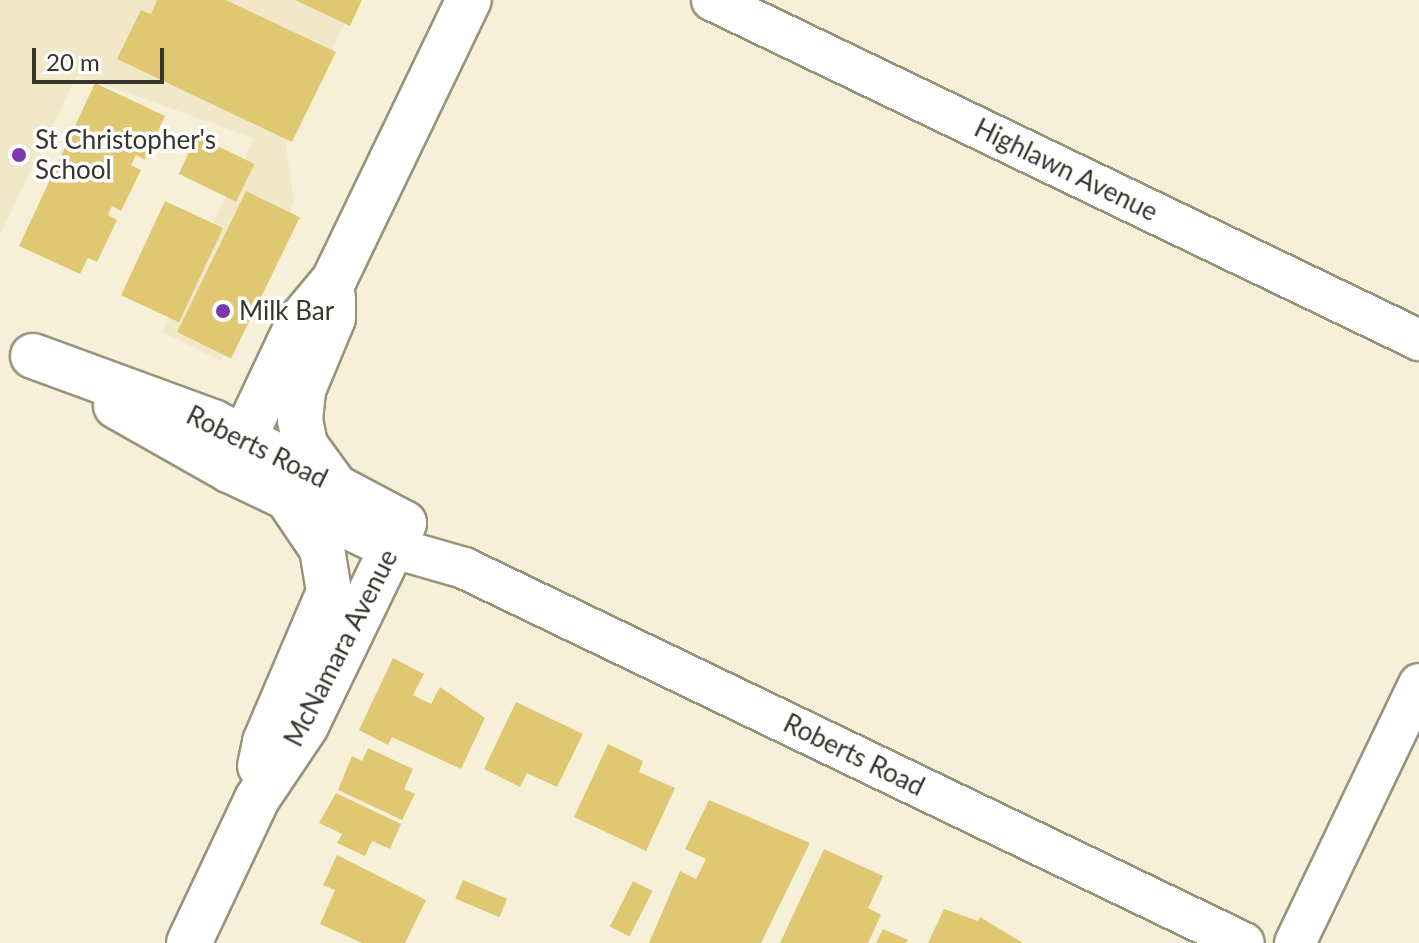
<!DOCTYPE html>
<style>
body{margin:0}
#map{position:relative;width:1419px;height:943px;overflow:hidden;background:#f7f0d9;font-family:Lato,sans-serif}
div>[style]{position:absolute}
.built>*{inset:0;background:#f0e8c9}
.building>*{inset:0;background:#e0c873;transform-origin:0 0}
.roads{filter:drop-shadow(2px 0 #99937d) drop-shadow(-2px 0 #99937d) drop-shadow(0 2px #99937d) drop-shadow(0 -2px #99937d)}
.street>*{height:40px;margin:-20px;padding:0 20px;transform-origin:20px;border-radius:20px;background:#fff}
.secondary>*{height:44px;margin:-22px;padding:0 22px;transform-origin:22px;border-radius:22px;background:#fff}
.dots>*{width:22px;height:22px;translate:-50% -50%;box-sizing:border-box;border:4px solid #fff;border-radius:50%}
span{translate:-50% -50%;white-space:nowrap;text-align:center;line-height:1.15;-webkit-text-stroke:7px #fff;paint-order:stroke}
.poi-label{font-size:26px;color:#38352c}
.left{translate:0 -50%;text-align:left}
.street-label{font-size:26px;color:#38352c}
.scale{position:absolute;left:32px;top:48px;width:132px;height:36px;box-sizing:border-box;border:4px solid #38352c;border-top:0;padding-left:10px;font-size:24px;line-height:28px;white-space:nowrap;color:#38352c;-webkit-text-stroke:6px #fff;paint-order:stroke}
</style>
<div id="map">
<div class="built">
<div style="clip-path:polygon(0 0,356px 0,286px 145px,294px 202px,221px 361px,162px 332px,254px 138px,77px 75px,0 235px)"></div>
</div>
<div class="building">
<div style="clip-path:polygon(157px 0,226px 0,336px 52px,292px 142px,117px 59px,141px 10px,151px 14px)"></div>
<div style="clip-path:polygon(295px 0,362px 0,350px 26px)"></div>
<div style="clip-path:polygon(95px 83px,165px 116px,145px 160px,136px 155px,131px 165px,141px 170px,121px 211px,112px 206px,108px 215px,117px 220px,97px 262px,88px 258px,80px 274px,19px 246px)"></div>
<div style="left:197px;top:136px;width:64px;height:42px;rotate:26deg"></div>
<div style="left:246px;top:191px;width:60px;height:157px;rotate:26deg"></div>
<div style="left:165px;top:201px;width:64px;height:104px;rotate:25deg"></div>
<div style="clip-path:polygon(393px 658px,424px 674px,413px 695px,431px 704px,440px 687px,485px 718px,461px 769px,392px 737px,388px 745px,359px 730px)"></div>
<div style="clip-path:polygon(516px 702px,583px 734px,557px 787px,527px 773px,520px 787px,484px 769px)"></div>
<div style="clip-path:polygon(608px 744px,643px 761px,639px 772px,675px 788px,646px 851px,574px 817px)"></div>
<div style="clip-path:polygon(368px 748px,413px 769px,404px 789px,415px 794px,402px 820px,338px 790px,352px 756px,362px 761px)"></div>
<div style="clip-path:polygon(336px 793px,401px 824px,390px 849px,372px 841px,365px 856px,337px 843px,342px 834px,319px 823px)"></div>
<div style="clip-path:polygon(709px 800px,810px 843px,761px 943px,649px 943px,680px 871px,696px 879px,706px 859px,685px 849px)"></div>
<div style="clip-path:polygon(824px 849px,883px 876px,868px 908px,881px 915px,868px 943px,780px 943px)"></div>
<div style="clip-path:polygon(337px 855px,426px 900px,405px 943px,362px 943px,320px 924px,335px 890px,323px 885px)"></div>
<div style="left:463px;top:880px;width:48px;height:20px;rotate:23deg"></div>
<div style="left:633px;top:881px;width:22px;height:51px;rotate:27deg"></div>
<div style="clip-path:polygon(944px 909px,978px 921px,980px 917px,1023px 943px,928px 943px)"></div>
<div style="clip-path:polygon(883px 929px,908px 940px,906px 943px,876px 943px)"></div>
</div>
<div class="roads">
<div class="street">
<div style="left:712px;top:0;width:785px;rotate:25.68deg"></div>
<div style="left:391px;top:547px;width:76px;rotate:16deg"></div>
<div style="left:464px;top:568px;width:865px;rotate:25.68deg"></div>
<div style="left:1295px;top:943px;width:287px;rotate:-64.4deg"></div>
</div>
<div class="secondary">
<div style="left:33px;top:356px;width:192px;rotate:20.1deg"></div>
<div style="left:213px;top:422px;width:216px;rotate:27.9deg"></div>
<div style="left:404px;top:523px;width:225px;rotate:115.8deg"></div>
<div style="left:306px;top:726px;width:88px;rotate:123.9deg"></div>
<div style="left:257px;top:799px;width:159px;rotate:115.3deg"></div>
<div style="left:116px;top:406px;width:130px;rotate:29.5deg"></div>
<div style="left:229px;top:470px;width:179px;rotate:25.4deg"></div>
<div style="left:229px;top:470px;width:164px;rotate:-64.7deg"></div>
<div style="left:299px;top:322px;width:55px;rotate:-50.2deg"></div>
<div style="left:334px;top:280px;width:311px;rotate:-64.3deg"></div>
<div style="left:332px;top:482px;width:46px;rotate:-126.1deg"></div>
<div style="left:305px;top:445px;width:25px;rotate:-101deg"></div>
<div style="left:300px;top:420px;width:30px;rotate:-84deg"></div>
<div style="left:303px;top:390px;width:78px;rotate:-67.4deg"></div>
<div style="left:333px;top:318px;width:20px;rotate:-90deg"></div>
<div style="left:260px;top:766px;width:25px;rotate:-78deg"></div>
<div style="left:265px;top:742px;width:163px;rotate:-66.9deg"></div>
<div style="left:329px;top:592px;width:44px;rotate:-99.2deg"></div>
<div style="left:322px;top:549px;width:59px;rotate:-124deg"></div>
</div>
</div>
<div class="dots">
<div style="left:19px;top:155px;background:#7c38ab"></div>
<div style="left:223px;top:311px;background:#7c38ab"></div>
</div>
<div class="poi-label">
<span class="left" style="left:35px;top:155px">St Christopher's<br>School</span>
<span class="left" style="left:239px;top:311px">Milk Bar</span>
</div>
<div class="street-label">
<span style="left:1066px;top:170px;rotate:26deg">Highlawn Avenue</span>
<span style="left:257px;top:447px;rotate:26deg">Roberts Road</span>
<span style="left:341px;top:648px;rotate:-63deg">McNamara Avenue</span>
<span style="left:854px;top:755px;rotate:26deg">Roberts Road</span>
</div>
<div class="scale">20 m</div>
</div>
